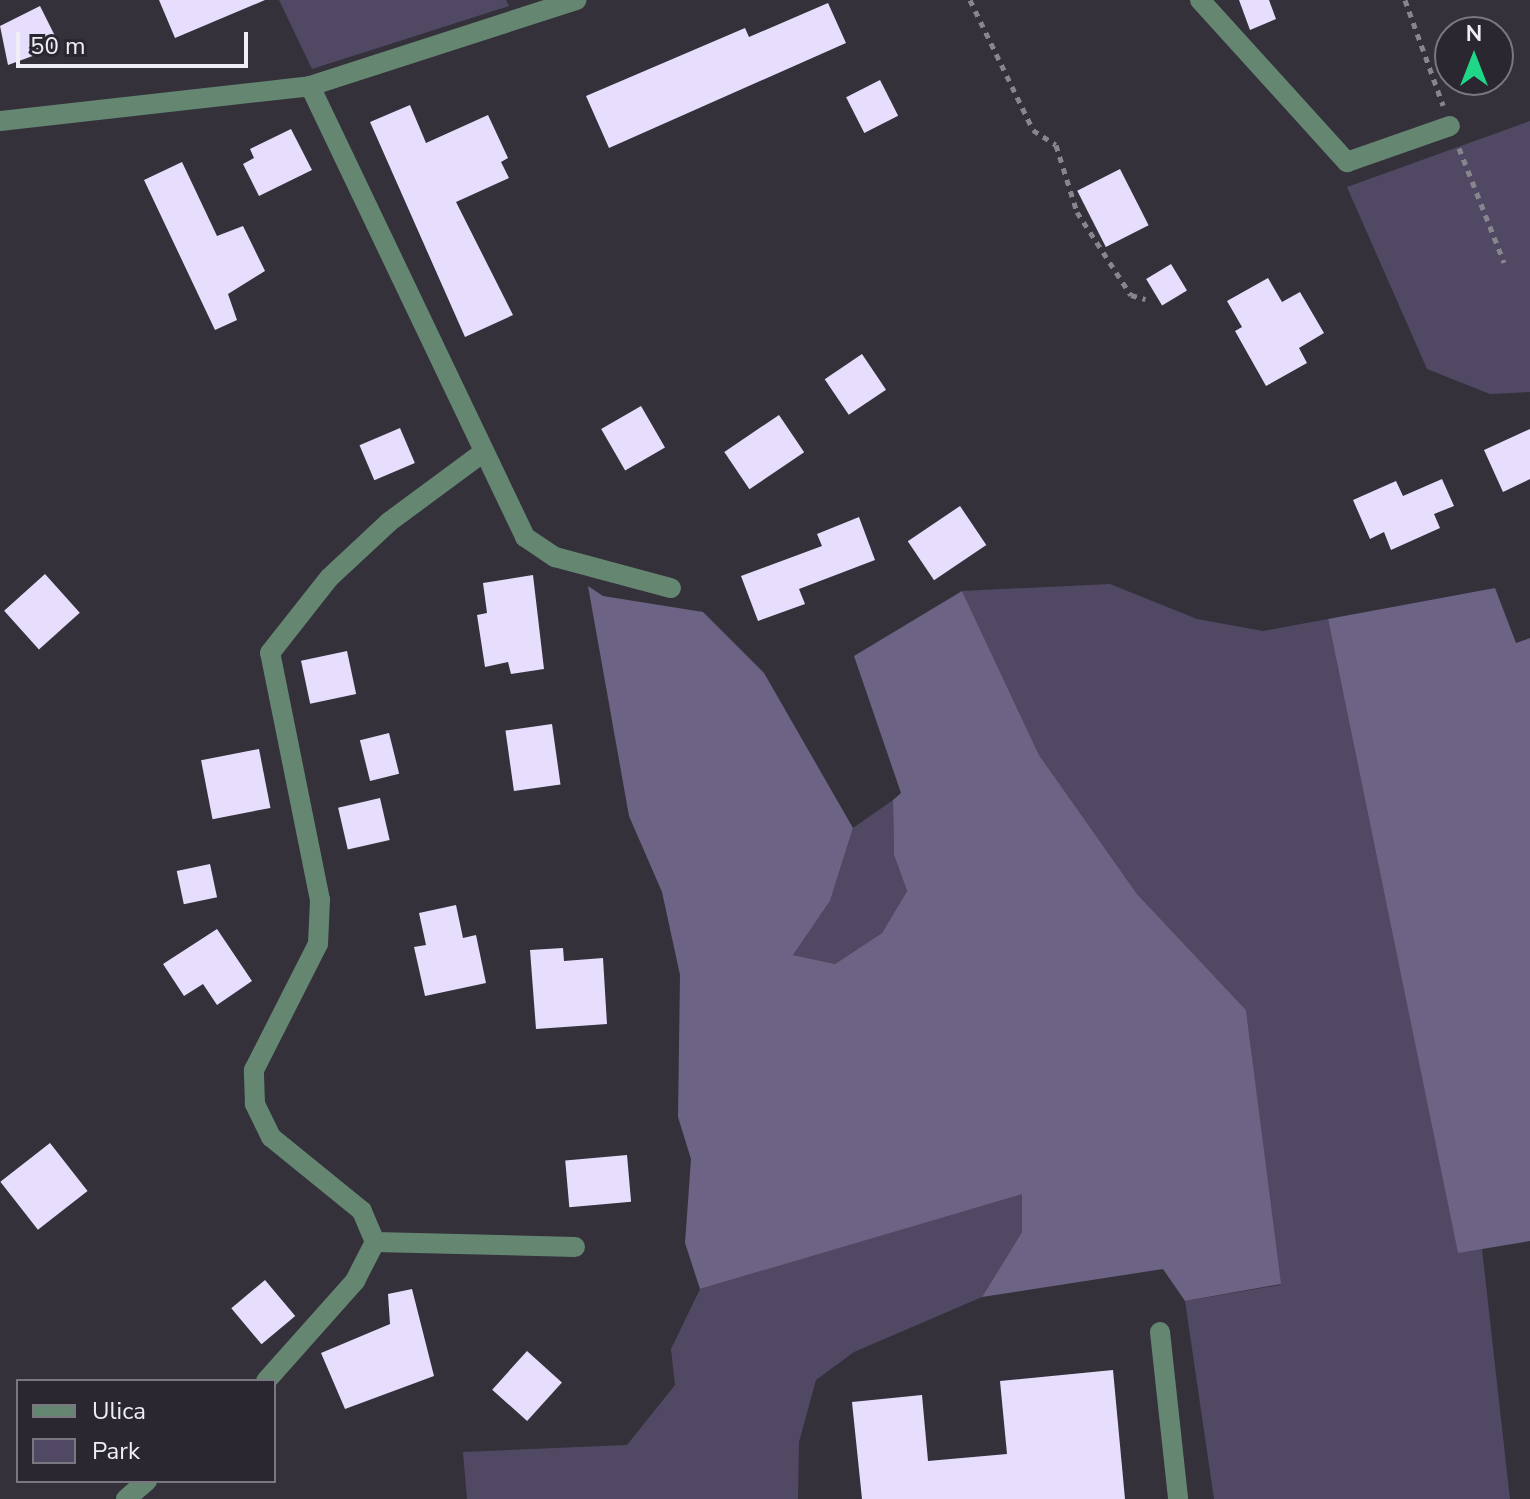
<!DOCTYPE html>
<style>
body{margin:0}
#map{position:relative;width:1530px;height:1499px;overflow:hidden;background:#34313b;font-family:"Nunito Sans",sans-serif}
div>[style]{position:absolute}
.green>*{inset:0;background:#514964}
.forest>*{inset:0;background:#6d6384}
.building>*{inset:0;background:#e6defc;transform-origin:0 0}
.path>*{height:5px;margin-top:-2.5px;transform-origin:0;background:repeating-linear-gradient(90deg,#87858d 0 6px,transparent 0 12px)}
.minor>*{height:20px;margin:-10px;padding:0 10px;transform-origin:10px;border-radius:10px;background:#658772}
span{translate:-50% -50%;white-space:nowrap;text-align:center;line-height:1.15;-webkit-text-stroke:8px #2a2731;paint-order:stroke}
.legend{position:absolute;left:16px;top:1379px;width:260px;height:104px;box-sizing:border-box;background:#2a2731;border:2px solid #79777f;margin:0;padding:10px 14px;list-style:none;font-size:24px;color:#efeef5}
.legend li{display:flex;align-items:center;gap:16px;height:40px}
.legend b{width:40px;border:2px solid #79777f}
.north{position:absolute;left:1434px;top:16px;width:80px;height:80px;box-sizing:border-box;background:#2a2731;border:2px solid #79777f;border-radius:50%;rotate:0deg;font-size:22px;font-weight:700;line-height:32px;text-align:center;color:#efeef5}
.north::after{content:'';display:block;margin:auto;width:28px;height:36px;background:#1fd887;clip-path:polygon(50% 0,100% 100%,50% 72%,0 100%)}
.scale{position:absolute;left:16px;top:32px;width:232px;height:36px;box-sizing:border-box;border:4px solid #efeef5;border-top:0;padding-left:10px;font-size:24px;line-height:28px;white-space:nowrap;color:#efeef5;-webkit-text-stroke:6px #2a2731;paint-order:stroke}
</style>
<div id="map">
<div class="green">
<div style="clip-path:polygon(279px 0,506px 0,509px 6px,312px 69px)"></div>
<div style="clip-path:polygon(1530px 121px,1530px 392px,1490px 394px,1427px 369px,1347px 187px)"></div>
<div style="clip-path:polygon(1110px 584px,1197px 619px,1263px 631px,1328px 619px,1458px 1252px,1482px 1249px,1510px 1499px,1214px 1499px,1185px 1301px,1280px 1285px,1246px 1010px,1137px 894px,1039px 755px,962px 591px)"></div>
<div style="clip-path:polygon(893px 800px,894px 855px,907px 891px,882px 933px,835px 964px,793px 955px,830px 901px,853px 828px)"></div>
<div style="clip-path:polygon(1023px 1193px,1022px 1232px,982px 1297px,854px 1352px,816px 1380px,799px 1442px,798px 1499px,467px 1499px,463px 1452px,627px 1445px,675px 1385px,671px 1349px,700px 1289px)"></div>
</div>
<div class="forest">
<div style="clip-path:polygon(588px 586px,603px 596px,703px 612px,764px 673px,853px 828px,830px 901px,793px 955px,835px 964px,882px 933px,907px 891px,894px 855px,893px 800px,901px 793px,854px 656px,962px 591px,1039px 755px,1137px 894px,1246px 1010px,1281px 1284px,1185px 1301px,1163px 1269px,982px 1297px,1022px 1232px,1022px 1194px,700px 1289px,685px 1243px,691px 1159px,678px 1117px,680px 975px,662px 892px,629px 816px)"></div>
<div style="clip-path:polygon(1495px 588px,1516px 643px,1530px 638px,1530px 1241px,1458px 1253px,1328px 619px)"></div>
</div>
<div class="building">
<div style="clip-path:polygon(159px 0,265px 0,175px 38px)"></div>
<div style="clip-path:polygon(1239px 0,1269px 0,1276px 19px,1250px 30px)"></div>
<div style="clip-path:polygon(828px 3px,846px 43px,609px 148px,586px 96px,745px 28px,749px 37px)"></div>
<div style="clip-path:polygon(40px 6px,60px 46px,8px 65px,0 26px)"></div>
<div style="left:880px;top:80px;width:40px;height:38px;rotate:63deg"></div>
<div style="clip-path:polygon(410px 105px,426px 143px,488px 115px,508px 158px,501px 162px,509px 178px,456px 202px,513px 315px,465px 337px,370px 122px)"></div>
<div style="clip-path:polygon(291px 129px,312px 170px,259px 196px,243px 164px,254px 158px,250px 149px)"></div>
<div style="clip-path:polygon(182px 162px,217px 236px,243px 226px,265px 271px,228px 294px,237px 320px,215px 330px,144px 180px)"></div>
<div style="left:1120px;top:169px;width:63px;height:48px;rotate:63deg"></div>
<div style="left:1171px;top:264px;width:31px;height:29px;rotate:59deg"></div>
<div style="clip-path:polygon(1268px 278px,1282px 302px,1300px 292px,1324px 333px,1299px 348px,1307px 363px,1266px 386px,1235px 331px,1242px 327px,1227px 301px)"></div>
<div style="left:862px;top:354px;width:43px;height:45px;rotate:56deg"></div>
<div style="left:641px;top:406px;width:48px;height:46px;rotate:60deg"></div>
<div style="left:779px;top:415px;width:45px;height:66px;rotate:56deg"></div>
<div style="left:400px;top:428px;width:38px;height:44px;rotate:67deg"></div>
<div style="clip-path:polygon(1530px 429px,1530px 479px,1503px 492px,1484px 450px)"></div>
<div style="clip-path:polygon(1442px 479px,1454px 506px,1434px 514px,1440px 528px,1391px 550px,1384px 532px,1370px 539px,1353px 500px,1396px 481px,1403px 496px)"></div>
<div style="left:960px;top:506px;width:47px;height:63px;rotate:56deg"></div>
<div style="clip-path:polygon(859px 517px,875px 560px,799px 589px,805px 604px,758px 621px,741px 576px,822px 546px,817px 534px)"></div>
<div style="left:45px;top:574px;width:52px;height:55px;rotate:48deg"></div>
<div style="clip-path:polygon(533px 575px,544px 669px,511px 674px,508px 662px,485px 667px,477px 615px,487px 613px,483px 583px)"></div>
<div style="left:347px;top:651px;width:44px;height:47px;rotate:78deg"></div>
<div style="left:552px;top:724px;width:61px;height:47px;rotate:82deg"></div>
<div style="left:389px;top:733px;width:42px;height:30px;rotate:76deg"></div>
<div style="left:259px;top:749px;width:60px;height:59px;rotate:79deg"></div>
<div style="left:380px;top:798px;width:43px;height:43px;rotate:77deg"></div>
<div style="left:210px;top:864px;width:34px;height:34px;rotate:78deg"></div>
<div style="clip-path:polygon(456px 905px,463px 938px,476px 935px,486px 983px,425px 996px,414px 947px,426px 945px,419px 913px)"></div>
<div style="clip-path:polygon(217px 929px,252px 981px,217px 1005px,203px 984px,184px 996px,163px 964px)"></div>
<div style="clip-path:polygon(563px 948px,564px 961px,603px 958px,607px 1024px,536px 1029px,530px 950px)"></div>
<div style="left:50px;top:1143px;width:61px;height:63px;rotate:52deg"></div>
<div style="left:627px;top:1155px;width:47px;height:62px;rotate:85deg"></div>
<div style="left:265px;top:1280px;width:47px;height:44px;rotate:50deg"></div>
<div style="clip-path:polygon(412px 1289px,434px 1376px,345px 1409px,321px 1353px,390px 1324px,388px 1294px)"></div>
<div style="left:527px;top:1351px;width:47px;height:52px;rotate:42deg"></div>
<div style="clip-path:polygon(1113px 1370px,1125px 1499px,862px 1499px,852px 1402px,922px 1395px,928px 1461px,1007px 1454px,1000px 1381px)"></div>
</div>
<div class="path">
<div style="left:970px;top:0;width:144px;rotate:64.1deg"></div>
<div style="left:1033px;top:130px;width:27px;rotate:33deg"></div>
<div style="left:1056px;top:145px;width:70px;rotate:72.6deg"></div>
<div style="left:1077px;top:212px;width:99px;rotate:57deg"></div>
<div style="left:1131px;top:295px;width:15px;rotate:16deg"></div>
<div style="left:1405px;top:0;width:112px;rotate:70.1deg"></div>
<div style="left:1459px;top:148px;width:123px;rotate:68.5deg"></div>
</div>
<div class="minor">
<div style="left:1200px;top:0;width:219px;rotate:47.8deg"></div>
<div style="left:1347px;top:162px;width:109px;rotate:-19.3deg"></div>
<div style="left:310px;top:86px;width:500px;rotate:64.5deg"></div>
<div style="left:525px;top:537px;width:36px;rotate:34deg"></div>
<div style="left:555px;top:557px;width:120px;rotate:15deg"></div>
<div style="left:0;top:121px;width:312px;rotate:-6.4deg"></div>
<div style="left:310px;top:86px;width:280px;rotate:-17.9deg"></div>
<div style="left:375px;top:1242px;width:34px;rotate:-113deg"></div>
<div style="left:362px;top:1211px;width:117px;rotate:-140.9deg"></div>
<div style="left:271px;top:1137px;width:37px;rotate:-116deg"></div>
<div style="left:255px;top:1104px;width:34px;rotate:-92deg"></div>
<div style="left:254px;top:1070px;width:141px;rotate:-63.1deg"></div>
<div style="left:318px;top:944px;width:44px;rotate:-87.4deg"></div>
<div style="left:320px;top:900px;width:252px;rotate:-101.4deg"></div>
<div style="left:270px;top:653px;width:95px;rotate:-51.8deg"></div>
<div style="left:329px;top:578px;width:82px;rotate:-43deg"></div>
<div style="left:389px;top:522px;width:114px;rotate:-36.5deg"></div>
<div style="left:1160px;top:1332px;width:168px;rotate:83.8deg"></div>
<div style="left:266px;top:1381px;width:134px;rotate:-48.3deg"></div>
<div style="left:355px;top:1281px;width:44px;rotate:-62.9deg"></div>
<div style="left:375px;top:1242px;width:200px;rotate:1.4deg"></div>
<div style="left:126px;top:1499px;width:28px;rotate:-41deg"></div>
</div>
<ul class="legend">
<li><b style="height:10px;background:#658772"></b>Ulica</li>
<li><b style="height:22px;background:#514964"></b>Park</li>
</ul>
<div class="north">N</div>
<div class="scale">50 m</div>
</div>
